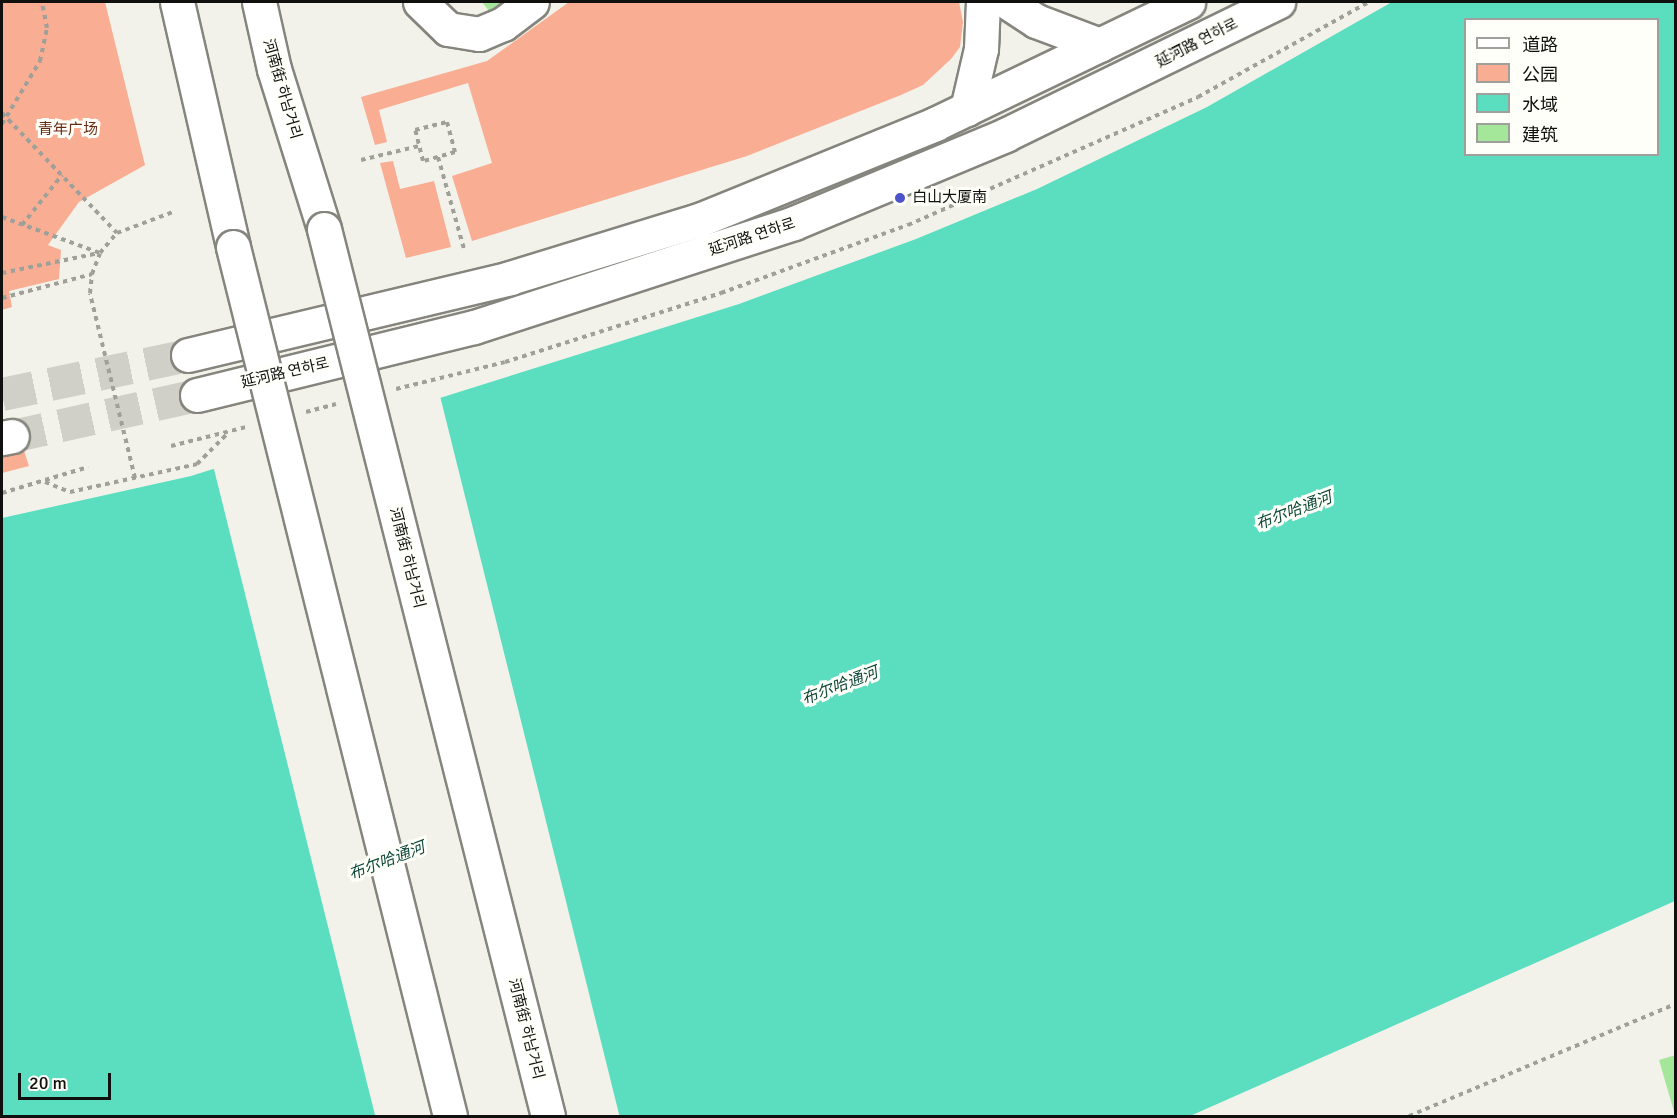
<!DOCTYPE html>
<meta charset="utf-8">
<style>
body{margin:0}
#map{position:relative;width:1677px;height:1118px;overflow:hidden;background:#f2f2ea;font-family:Signika,"Noto Sans SC","Noto Sans KR",sans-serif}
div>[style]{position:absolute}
.green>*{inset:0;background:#f9ad92}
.water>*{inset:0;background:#5bdebf}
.pier>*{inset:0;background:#f2f2ea;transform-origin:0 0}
.building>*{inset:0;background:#a4e69a}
.major-tunnel>*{height:33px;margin-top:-16.5px;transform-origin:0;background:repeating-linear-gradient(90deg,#d0d0c9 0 33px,transparent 0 49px)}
.path>*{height:4px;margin-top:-2px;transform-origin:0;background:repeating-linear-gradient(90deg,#a0a09a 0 4.5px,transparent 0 9px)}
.roads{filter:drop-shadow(2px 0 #85857e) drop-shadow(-2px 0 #85857e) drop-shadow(0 2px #85857e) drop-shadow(0 -2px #85857e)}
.minor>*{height:33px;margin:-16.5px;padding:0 16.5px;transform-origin:16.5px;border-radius:16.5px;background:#fff}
.major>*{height:33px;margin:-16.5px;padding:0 16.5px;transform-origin:16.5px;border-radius:16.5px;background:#fff}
.bridges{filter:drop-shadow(2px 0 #85857e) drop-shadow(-2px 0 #85857e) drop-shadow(0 2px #85857e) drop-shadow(0 -2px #85857e)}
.major-bridge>*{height:33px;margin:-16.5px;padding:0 16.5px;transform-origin:16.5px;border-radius:16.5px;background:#fff}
.dots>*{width:16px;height:16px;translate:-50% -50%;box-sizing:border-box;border:3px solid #fffff9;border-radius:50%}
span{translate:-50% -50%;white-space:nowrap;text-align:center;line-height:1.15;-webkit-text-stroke:6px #fffff9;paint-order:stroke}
.street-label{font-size:15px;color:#10100e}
.park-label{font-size:15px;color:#672b15}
.poi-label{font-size:15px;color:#10100e}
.left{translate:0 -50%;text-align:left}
.water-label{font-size:16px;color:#0e483b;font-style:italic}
.frame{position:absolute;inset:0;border:3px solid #10100e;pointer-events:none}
.legend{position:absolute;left:1464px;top:18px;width:195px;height:138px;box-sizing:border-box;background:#fffff9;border:2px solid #9f9f9b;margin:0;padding:8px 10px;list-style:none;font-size:18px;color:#10100e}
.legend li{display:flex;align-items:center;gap:12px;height:30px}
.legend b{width:30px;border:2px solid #9f9f9b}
.scale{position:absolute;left:18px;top:1073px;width:93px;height:27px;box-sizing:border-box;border:3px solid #10100e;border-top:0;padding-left:8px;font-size:18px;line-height:21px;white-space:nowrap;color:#10100e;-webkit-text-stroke:4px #fffff9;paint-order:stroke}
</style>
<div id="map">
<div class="green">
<div style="clip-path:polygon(2px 2px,105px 2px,145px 165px,79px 202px,48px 245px,61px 250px,59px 279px,9px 291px,12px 307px,2px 310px)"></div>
<div style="clip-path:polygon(569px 2px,959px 2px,963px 22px,960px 47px,951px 59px,923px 85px,901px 95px,747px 156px,472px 241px,452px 176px,492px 163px,468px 83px,379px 110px,387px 142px,375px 145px,361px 97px,487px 61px)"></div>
<div style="clip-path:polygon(393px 161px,400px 189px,434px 181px,451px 247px,406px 258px,380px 163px)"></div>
<div style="clip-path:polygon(24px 451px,29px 466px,2px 473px,2px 457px)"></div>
</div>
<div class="water">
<div style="clip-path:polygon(evenodd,1392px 2px,1675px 2px,1675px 901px,1190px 1116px,2px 1116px,2px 518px,191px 476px,739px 304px,916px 239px,1037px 189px,1207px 107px,1392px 2px,1466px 20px,1658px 20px,1658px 154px,1466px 154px,1466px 20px)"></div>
</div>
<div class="pier">
<div style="left:440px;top:396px;width:742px;height:237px;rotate:76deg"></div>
</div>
<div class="building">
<div style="clip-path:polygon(482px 2px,502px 2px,489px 11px)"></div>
<div style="clip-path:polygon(1676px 1055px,1676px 1115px,1675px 1115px,1659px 1060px)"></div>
</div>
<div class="major-tunnel">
<div style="left:2px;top:394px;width:190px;rotate:-11.8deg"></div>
<div style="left:12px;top:436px;width:189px;rotate:-12.5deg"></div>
</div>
<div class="path">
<div style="left:2px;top:113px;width:166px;rotate:46.2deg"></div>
<div style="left:447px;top:122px;width:31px;rotate:75deg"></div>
<div style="left:455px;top:152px;width:33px;rotate:164deg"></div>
<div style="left:423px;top:161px;width:32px;rotate:-104deg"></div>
<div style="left:415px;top:130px;width:33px;rotate:-14deg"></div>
<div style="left:2px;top:124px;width:74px;rotate:-58.9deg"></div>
<div style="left:40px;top:61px;width:34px;rotate:-78deg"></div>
<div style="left:47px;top:28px;width:26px;rotate:-101deg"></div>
<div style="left:438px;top:157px;width:96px;rotate:74.2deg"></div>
<div style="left:361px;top:160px;width:60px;rotate:-13.6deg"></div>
<div style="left:2px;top:217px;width:104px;rotate:20.2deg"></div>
<div style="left:22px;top:225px;width:64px;rotate:-51.3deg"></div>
<div style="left:2px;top:273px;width:99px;rotate:-11.7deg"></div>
<div style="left:2px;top:298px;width:93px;rotate:-14.9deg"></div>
<div style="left:396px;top:389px;width:112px;rotate:-13.9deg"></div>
<div style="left:505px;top:362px;width:227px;rotate:-17.7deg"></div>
<div style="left:721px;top:293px;width:199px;rotate:-20deg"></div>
<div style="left:908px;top:225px;width:317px;rotate:-23.8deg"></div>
<div style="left:1198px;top:97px;width:196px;rotate:-29.1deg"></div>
<div style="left:306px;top:412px;width:31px;rotate:-15deg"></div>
<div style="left:171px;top:446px;width:77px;rotate:-14.2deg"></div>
<div style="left:135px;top:478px;width:190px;rotate:-103.7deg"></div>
<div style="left:90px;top:293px;width:19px;rotate:-84deg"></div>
<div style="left:92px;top:274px;width:22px;rotate:-69deg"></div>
<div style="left:100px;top:253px;width:26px;rotate:-50deg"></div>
<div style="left:117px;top:233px;width:60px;rotate:-20.6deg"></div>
<div style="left:45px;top:482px;width:27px;rotate:22deg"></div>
<div style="left:70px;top:492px;width:130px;rotate:-12.4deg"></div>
<div style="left:197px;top:464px;width:44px;rotate:-45deg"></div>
<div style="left:2px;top:493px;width:90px;rotate:-16.8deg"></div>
<div style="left:1409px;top:1116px;width:290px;rotate:-22.8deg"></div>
</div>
<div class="roads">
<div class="minor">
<div style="left:420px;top:2px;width:39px;rotate:44deg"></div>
<div style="left:448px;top:29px;width:31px;rotate:9deg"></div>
<div style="left:479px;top:34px;width:26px;rotate:-23deg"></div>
<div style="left:503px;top:24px;width:36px;rotate:-37deg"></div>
<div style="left:1007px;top:2px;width:35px;rotate:33deg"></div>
<div style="left:1036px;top:21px;width:68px;rotate:20.6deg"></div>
<div style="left:967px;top:109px;width:62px;rotate:-76.9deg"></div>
<div style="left:981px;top:49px;width:47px;rotate:-87.6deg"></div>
</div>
<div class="major">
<div style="left:177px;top:2px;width:251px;rotate:77.1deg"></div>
<div style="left:259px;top:2px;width:69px;rotate:77.4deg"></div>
<div style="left:274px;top:69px;width:168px;rotate:72.6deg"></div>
<div style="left:188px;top:355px;width:331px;rotate:-13.4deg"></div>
<div style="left:510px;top:278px;width:198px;rotate:-17.1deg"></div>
<div style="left:699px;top:220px;width:255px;rotate:-22.1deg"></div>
<div style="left:935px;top:124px;width:281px;rotate:-25.7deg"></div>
<div style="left:197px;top:395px;width:285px;rotate:-13.8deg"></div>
<div style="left:474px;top:327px;width:336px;rotate:-18deg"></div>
<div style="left:794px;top:223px;width:229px;rotate:-22.6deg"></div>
<div style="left:1005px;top:135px;width:304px;rotate:-26deg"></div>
<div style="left:2px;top:438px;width:10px;rotate:-11deg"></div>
</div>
</div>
<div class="bridges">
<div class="major-bridge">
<div style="left:324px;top:229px;width:915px;rotate:75.83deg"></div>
<div style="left:233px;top:247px;width:896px;rotate:75.98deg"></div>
</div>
</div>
<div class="dots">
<div style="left:900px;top:198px;background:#4d53c9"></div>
</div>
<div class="street-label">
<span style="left:1197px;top:43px;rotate:-27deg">延河路 연하로</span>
<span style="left:282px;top:89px;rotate:74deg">河南街 하남거리</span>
<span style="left:752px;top:237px;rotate:-18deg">延河路 연하로</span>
<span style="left:285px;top:373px;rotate:-13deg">延河路 연하로</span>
<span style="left:407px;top:558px;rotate:76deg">河南街 하남거리</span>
<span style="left:526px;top:1029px;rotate:76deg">河南街 하남거리</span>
</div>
<div class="park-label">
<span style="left:68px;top:130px">青年广场</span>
</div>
<div class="poi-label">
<span class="left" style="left:912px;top:198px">白山大厦南</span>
</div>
<div class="water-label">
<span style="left:1294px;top:511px;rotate:-21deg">布尔哈通河</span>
<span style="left:840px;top:686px;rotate:-21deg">布尔哈通河</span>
<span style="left:387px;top:861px;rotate:-21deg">布尔哈通河</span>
</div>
<div class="frame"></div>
<ul class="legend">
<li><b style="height:8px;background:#fff"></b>道路</li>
<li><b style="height:16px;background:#f9ad92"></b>公园</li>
<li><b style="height:16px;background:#5bdebf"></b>水域</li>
<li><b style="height:16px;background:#a4e69a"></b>建筑</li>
</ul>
<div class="scale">20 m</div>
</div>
